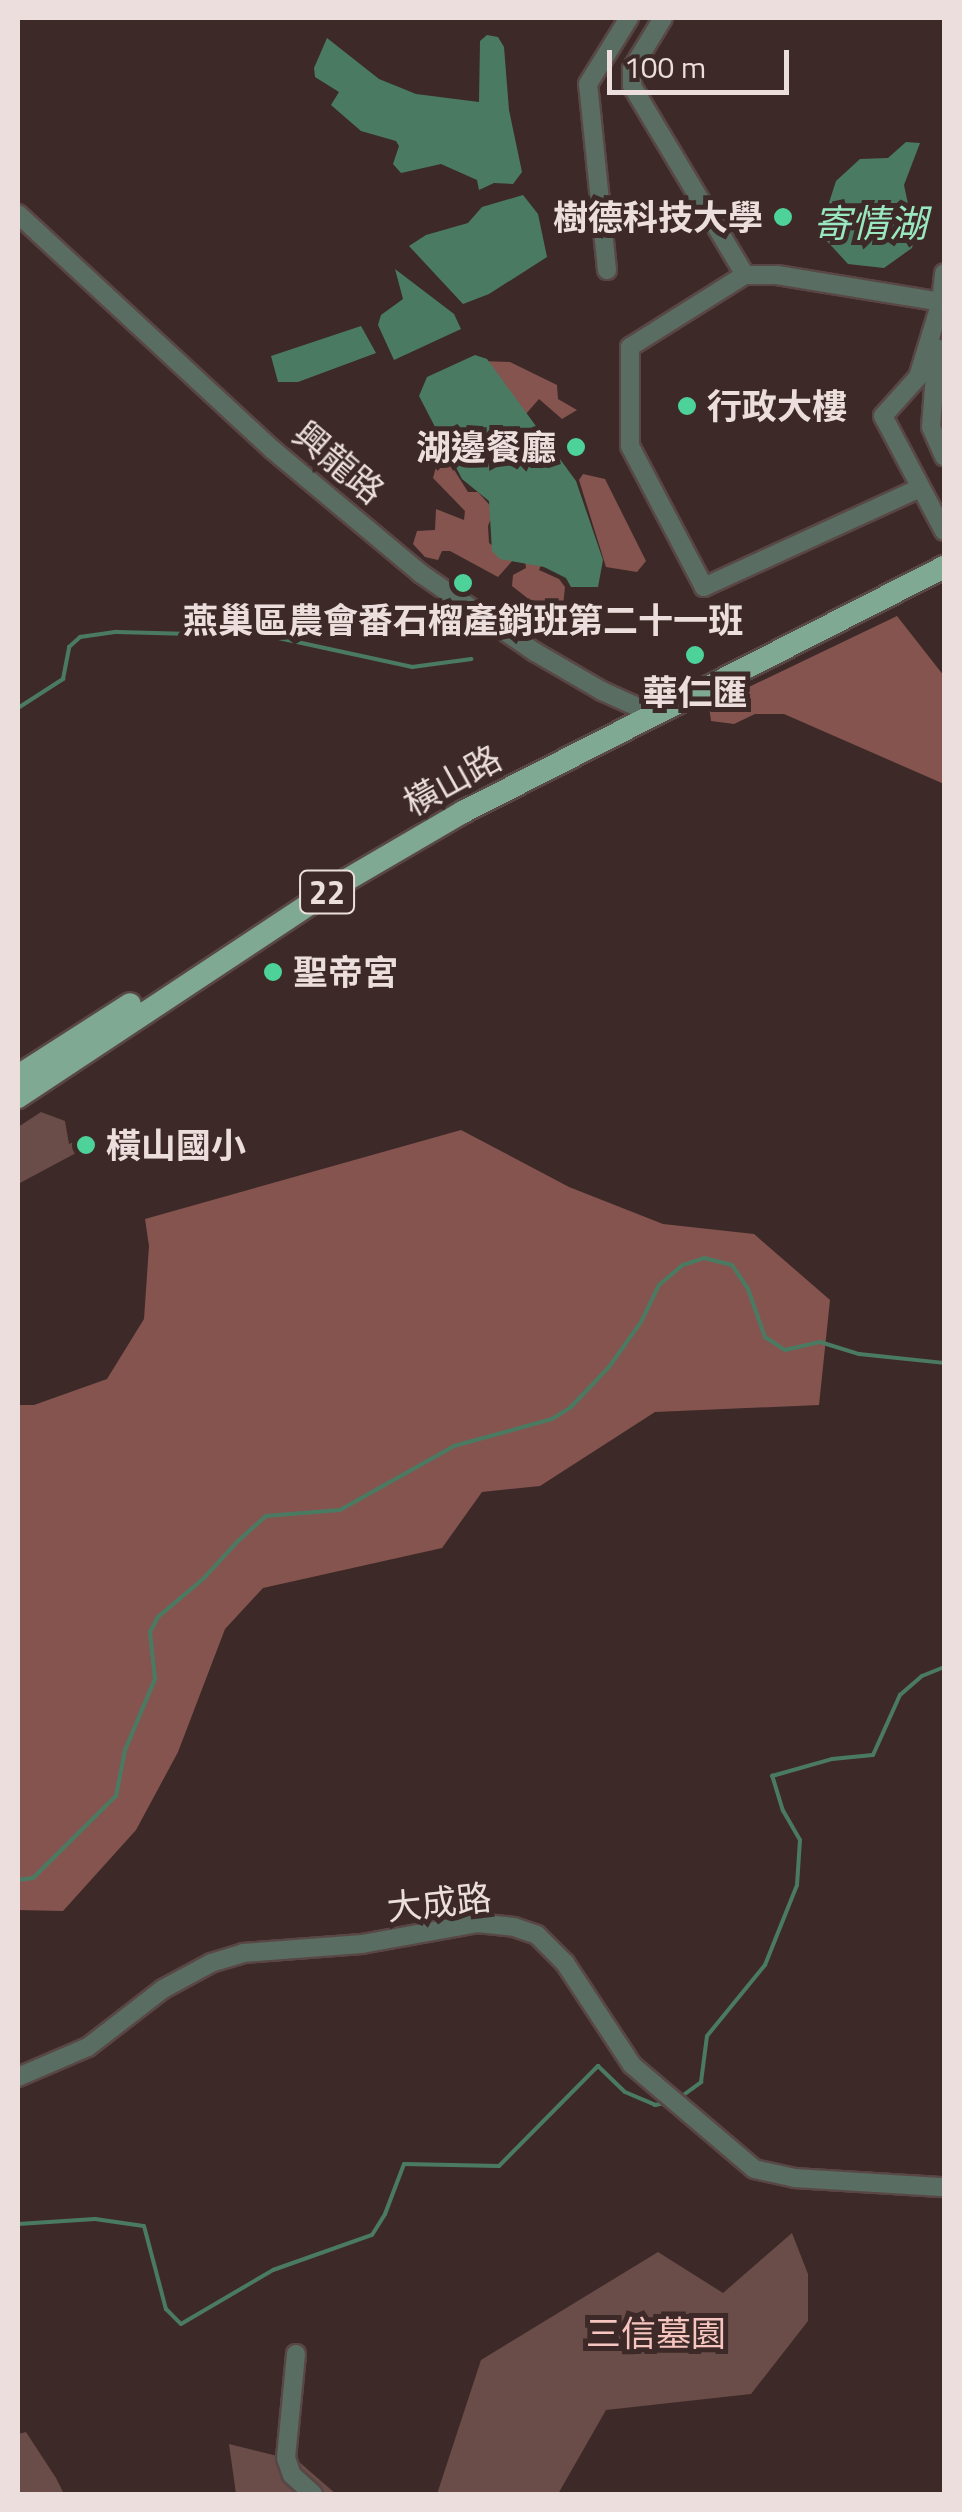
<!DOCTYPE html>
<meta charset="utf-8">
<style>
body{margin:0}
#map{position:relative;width:962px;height:2512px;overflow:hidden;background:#3d2a28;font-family:"Titillium Web","Noto Sans TC",sans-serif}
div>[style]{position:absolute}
.green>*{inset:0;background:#6a4c48}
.forest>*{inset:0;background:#85544f}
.water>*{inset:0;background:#4a7b62}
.stream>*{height:4px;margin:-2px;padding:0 2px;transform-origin:2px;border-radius:2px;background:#4a7b62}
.roads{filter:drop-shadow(2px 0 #594745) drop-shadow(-2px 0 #594745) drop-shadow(0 2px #594745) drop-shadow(0 -2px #594745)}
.minor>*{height:18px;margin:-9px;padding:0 9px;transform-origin:9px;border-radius:9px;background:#596d62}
.major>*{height:22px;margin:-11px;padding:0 11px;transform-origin:11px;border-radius:11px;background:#7fa993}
.dots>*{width:28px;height:28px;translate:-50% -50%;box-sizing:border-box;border:5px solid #3d2a28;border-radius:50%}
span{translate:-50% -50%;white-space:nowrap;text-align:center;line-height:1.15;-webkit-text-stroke:10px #3d2a28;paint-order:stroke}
.shield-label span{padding:2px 8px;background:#3d2a28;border:2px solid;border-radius:8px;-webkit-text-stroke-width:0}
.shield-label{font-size:32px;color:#ebdedc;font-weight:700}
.poi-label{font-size:35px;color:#ebdedc;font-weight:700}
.right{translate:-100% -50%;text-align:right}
.left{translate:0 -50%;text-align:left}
.street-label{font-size:35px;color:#ebdedc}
.park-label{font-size:35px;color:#f7c5bf}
.water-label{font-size:38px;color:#99e8c0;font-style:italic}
.frame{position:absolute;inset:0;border:20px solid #ebdedc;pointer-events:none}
.scale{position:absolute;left:607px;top:50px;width:182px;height:45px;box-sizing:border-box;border:5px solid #ebdedc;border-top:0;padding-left:12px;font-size:30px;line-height:35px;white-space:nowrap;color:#ebdedc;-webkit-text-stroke:8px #3d2a28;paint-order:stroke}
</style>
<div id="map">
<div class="green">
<div style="clip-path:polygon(41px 1112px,65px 1121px,69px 1144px,88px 1135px,91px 1145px,18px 1184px,18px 1127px)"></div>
<div style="clip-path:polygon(792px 2233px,808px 2274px,808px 2321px,751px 2394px,606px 2410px,558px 2494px,437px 2494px,481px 2360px,658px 2252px,723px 2293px)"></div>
<div style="clip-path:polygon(26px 2432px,56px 2478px,64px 2494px,18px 2494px,18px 2434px)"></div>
<div style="clip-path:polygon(229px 2444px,298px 2461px,336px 2494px,236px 2494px)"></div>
</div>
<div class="forest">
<div style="clip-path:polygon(480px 361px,510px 362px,557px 385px,558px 399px,577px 410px,562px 419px,539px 399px,525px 415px)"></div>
<div style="clip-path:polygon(441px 449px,468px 492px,478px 492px,494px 510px,488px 526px,489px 543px,513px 560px,498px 577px,450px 551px,442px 551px,438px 560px,425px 557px,413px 544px,417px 531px,435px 530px,436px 509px,464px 520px,465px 511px,433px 478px)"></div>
<div style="clip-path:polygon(583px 474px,605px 479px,646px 561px,637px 572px,606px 567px,579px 480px)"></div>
<div style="clip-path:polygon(525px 560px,543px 560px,539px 570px,559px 579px,565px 587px,563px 606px,540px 608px,512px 586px,513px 575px,526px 568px)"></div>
<div style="clip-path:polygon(897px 616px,944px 676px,944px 784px,784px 714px,755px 714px,734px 724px,711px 721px,709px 706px)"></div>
<div style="clip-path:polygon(461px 1130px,569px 1187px,663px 1224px,754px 1234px,830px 1300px,819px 1405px,655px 1412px,540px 1486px,482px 1492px,442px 1548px,263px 1588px,225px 1629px,178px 1752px,136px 1830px,63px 1911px,18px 1910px,18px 1405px,34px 1405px,107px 1379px,144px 1319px,149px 1246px,145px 1219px)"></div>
</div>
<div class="water">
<div style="clip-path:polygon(487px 35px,498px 37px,504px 47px,509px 110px,522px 172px,513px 184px,494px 183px,479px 190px,477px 180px,441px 164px,401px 173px,393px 164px,399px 146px,396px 141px,361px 131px,331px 105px,339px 92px,315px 77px,314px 68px,327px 38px,379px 79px,416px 94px,479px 102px,480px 41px)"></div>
<div style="clip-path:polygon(906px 142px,920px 143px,904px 185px,908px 204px,920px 214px,912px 248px,884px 268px,848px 264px,826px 240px,826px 212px,836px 181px,860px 159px,888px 158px)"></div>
<div style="clip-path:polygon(523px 195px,538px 214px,547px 257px,489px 294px,463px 304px,409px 246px,426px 235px,468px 223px,482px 207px)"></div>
<div style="clip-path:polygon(395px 269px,454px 314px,461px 329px,394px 360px,378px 325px,381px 315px,403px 299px)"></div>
<div style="clip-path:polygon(361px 326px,376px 353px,298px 382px,278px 382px,271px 356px)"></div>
<div style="clip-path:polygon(475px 355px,487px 359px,576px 481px,603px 560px,598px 587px,571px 587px,566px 578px,544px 567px,500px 559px,492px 551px,489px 501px,462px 479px,419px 396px,427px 377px)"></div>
</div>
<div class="stream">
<div style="left:18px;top:708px;width:54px;rotate:-32.8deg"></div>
<div style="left:63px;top:679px;width:33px;rotate:-79deg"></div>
<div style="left:69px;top:647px;width:15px;rotate:-42deg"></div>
<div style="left:80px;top:637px;width:37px;rotate:-8deg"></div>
<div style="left:117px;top:632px;width:75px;rotate:1.5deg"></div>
<div style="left:192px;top:634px;width:36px;rotate:-23deg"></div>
<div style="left:225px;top:620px;width:38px;rotate:22deg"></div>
<div style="left:260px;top:634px;width:156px;rotate:12.2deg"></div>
<div style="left:412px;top:667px;width:60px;rotate:-7.7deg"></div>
<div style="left:18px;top:1880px;width:15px;rotate:-8deg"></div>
<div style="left:33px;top:1878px;width:117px;rotate:-44.7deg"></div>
<div style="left:116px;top:1796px;width:47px;rotate:-78.9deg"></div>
<div style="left:125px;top:1750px;width:77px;rotate:-67.1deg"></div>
<div style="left:155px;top:1679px;width:47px;rotate:-96.1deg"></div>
<div style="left:150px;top:1632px;width:17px;rotate:-62deg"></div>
<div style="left:158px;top:1617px;width:60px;rotate:-40.3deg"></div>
<div style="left:204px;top:1578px;width:49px;rotate:-47.5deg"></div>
<div style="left:237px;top:1542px;width:39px;rotate:-42deg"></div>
<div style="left:266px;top:1516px;width:74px;rotate:-4.6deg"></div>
<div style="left:340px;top:1510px;width:131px;rotate:-29.3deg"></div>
<div style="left:454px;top:1446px;width:102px;rotate:-15.4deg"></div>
<div style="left:552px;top:1419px;width:22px;rotate:-32deg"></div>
<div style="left:571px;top:1407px;width:55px;rotate:-46.5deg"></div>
<div style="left:609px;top:1367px;width:55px;rotate:-54.6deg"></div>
<div style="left:641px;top:1322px;width:41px;rotate:-64.1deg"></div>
<div style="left:659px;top:1285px;width:31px;rotate:-40deg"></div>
<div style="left:683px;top:1265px;width:22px;rotate:-18deg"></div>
<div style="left:704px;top:1258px;width:29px;rotate:14deg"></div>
<div style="left:732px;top:1265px;width:29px;rotate:56deg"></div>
<div style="left:748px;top:1289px;width:51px;rotate:70.5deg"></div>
<div style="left:765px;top:1337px;width:24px;rotate:33deg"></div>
<div style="left:785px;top:1350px;width:36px;rotate:-13deg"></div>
<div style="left:820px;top:1342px;width:41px;rotate:17.1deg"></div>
<div style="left:859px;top:1354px;width:85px;rotate:6deg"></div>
<div style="left:678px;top:2099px;width:29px;rotate:-36deg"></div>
<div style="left:701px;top:2082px;width:46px;rotate:-82.6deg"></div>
<div style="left:707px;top:2036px;width:92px;rotate:-50.8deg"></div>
<div style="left:765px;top:1965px;width:86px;rotate:-68.2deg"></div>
<div style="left:797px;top:1885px;width:45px;rotate:-86.2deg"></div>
<div style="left:800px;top:1840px;width:34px;rotate:-120deg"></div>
<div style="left:783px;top:1811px;width:37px;rotate:-107deg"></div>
<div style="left:772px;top:1776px;width:62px;rotate:-15.8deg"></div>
<div style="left:832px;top:1759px;width:41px;rotate:-5.6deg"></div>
<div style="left:873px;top:1755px;width:66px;rotate:-65.8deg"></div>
<div style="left:900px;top:1695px;width:29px;rotate:-41deg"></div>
<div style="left:922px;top:1676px;width:24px;rotate:-22deg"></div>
<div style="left:18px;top:2224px;width:77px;rotate:-3.7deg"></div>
<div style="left:95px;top:2219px;width:49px;rotate:8.1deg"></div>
<div style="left:144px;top:2226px;width:86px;rotate:75.2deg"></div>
<div style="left:166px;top:2309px;width:21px;rotate:45deg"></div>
<div style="left:181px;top:2324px;width:107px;rotate:-30.4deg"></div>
<div style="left:273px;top:2270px;width:105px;rotate:-19.5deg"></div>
<div style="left:372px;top:2235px;width:25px;rotate:-58deg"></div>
<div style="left:385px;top:2214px;width:53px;rotate:-69.2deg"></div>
<div style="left:404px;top:2164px;width:95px;rotate:1.2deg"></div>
<div style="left:499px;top:2166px;width:141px;rotate:-45.3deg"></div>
<div style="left:598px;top:2066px;width:37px;rotate:44deg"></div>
<div style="left:625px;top:2092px;width:33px;rotate:23deg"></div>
<div style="left:655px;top:2105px;width:10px;rotate:-11deg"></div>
</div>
<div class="roads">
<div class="minor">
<div style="left:663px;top:18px;width:60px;rotate:121.3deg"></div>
<div style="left:632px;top:69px;width:17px;rotate:90deg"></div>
<div style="left:632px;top:86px;width:220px;rotate:59.1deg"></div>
<div style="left:18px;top:214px;width:347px;rotate:42.8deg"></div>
<div style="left:273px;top:450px;width:192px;rotate:39.9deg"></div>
<div style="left:420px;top:573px;width:140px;rotate:34.5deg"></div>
<div style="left:535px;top:652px;width:78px;rotate:30.2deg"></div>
<div style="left:602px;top:691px;width:56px;rotate:24.3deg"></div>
<div style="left:607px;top:270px;width:187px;rotate:-95.8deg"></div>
<div style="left:588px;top:84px;width:78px;rotate:-58.2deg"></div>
<div style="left:941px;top:302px;width:78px;rotate:107deg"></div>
<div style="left:918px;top:377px;width:52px;rotate:131.9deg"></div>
<div style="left:883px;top:416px;width:130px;rotate:62.1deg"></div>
<div style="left:940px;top:312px;width:39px;rotate:-84deg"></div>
<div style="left:937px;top:348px;width:79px;rotate:94.3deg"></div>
<div style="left:931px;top:427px;width:32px;rotate:66deg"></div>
<div style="left:920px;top:488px;width:238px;rotate:155.4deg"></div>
<div style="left:704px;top:587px;width:159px;rotate:-117.7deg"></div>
<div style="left:630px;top:446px;width:99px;rotate:-90deg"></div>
<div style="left:630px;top:347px;width:136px;rotate:-32.1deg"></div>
<div style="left:745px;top:275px;width:32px"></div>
<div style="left:777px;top:275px;width:166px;rotate:9.3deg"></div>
<div style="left:18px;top:2077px;width:76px;rotate:-23.2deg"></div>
<div style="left:88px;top:2047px;width:95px;rotate:-37.7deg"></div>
<div style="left:163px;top:1989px;width:55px;rotate:-28.4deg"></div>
<div style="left:211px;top:1963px;width:34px;rotate:-17deg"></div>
<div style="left:243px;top:1953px;width:119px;rotate:-4.3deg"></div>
<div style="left:362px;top:1944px;width:117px;rotate:-10.3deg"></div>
<div style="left:477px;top:1923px;width:37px;rotate:6deg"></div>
<div style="left:514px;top:1927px;width:24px;rotate:19deg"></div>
<div style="left:537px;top:1935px;width:40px;rotate:45deg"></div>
<div style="left:565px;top:1963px;width:122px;rotate:56.7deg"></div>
<div style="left:632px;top:2065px;width:160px;rotate:40.4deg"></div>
<div style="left:754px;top:2169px;width:42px;rotate:12.4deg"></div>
<div style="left:795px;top:2178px;width:149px;rotate:3.5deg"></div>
<div style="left:296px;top:2354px;width:104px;rotate:95.5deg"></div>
<div style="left:286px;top:2458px;width:18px;rotate:71deg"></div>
<div style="left:292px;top:2475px;width:28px;rotate:42deg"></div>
</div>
<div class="major">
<div style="left:18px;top:1076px;width:133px;rotate:-32.7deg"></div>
<div style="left:18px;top:1097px;width:384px;rotate:-33.5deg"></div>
<div style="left:338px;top:885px;width:145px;rotate:-30.3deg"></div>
<div style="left:463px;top:812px;width:540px;rotate:-26.99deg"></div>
</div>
</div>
<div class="dots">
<div style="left:783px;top:217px;background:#4dd39a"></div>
<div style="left:687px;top:406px;background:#4dd39a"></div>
<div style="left:576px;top:447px;background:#4dd39a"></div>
<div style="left:463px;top:583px;background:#4dd39a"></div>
<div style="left:695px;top:655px;background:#4dd39a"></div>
<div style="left:273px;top:972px;background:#4dd39a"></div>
<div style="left:86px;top:1145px;background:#4dd39a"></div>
</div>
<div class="shield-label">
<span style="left:327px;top:892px">22</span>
</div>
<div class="poi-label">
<span class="right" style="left:763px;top:217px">樹德科技大學</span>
<span class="left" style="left:707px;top:406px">行政大樓</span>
<span class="right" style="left:556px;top:447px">湖邊餐廳</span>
<span style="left:463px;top:620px">燕巢區農會番石榴產銷班第二十一班</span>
<span style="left:695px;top:692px">華仁匯</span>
<span class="left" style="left:293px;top:972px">聖帝宮</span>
<span class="left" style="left:106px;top:1145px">橫山國小</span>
</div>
<div class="street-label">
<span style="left:339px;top:462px;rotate:40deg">興龍路</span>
<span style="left:452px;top:780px;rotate:-29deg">橫山路</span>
<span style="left:439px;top:1902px;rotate:-6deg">大成路</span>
</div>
<div class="park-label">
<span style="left:656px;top:2333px">三信墓園</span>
</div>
<div class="water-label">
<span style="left:870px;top:224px">寄情湖</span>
</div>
<div class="frame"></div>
<div class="scale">100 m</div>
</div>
